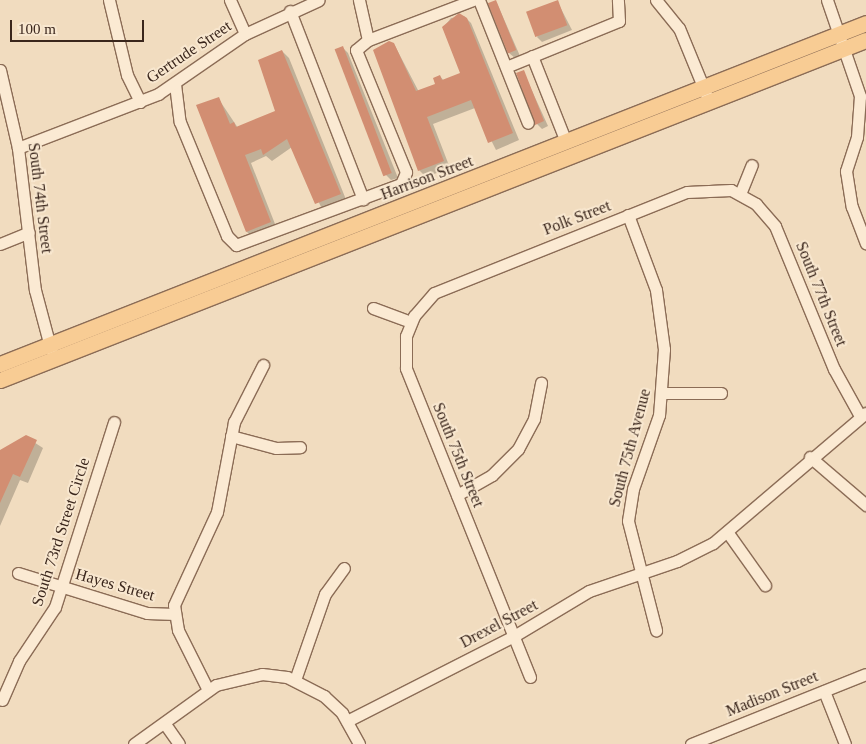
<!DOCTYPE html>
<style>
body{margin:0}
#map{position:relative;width:866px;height:744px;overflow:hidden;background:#f1dcbf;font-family:"Times New Roman",serif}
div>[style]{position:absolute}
.shadow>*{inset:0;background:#0003}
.building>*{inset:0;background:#d28e72;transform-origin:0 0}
.roads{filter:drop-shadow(1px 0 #8b6c56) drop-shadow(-1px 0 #8b6c56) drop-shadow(0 1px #8b6c56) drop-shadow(0 -1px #8b6c56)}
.minor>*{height:11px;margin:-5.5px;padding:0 5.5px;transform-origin:5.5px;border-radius:5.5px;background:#fbead3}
.major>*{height:15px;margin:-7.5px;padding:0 7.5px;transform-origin:7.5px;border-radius:7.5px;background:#f8cc94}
span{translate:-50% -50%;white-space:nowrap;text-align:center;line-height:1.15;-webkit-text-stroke:4px #f8e7cf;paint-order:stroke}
.street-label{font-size:16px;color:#3a261c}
.scale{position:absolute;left:10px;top:20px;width:134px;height:22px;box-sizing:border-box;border:2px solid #3a261c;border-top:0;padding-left:6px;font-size:15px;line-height:18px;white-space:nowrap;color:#3a261c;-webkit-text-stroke:4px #f8e7cf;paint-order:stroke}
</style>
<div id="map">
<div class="shadow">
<div style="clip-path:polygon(496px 1px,520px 56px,515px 58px,509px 53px)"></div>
<div style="clip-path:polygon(557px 1px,572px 30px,542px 42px,537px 37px)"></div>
<div style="clip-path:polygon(464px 16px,471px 23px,519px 140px,496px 150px,475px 108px,433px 124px,450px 168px,426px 177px,419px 170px,394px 44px,419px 92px,437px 85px,440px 76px,444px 81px,462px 74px,443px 28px,451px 18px)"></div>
<div style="clip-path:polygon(343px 48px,348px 53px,398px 178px,391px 180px,386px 175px)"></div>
<div style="clip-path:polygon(282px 51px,289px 58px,347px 202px,323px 211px,292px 147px,272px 161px,266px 156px,251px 163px,277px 229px,254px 239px,247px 232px,218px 98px,238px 128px,277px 112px)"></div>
<div style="clip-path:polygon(523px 71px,548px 126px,542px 129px,537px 124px)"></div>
<div style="clip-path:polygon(26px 437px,43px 448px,28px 483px,20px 480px,0 526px,0 453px)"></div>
</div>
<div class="building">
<div style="left:496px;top:0;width:54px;height:9px;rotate:68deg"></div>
<div style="left:558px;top:0;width:27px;height:34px;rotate:70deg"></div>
<div style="clip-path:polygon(459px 13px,467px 18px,513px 133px,488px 143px,471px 100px,427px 117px,444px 161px,418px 171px,373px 50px,389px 41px,394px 43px,416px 91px,435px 84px,433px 78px,440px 75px,442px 80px,460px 73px,442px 27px)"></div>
<div style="left:343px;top:46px;width:136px;height:9px;rotate:69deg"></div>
<div style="clip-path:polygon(282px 50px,341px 194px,315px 204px,287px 139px,263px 155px,261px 149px,245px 155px,271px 222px,246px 232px,196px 105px,219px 97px,230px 124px,234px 122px,236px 127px,275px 111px,258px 60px)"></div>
<div style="clip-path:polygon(524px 70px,544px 121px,535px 125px,516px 73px)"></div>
<div style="clip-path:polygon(26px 435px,37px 440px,20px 477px,13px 474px,0 503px,0 450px)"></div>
</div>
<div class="roads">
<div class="minor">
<div style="left:109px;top:0;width:77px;rotate:76.5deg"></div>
<div style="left:127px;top:75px;width:30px;rotate:64deg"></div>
<div style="left:230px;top:0;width:37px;rotate:66deg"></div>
<div style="left:479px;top:0;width:132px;rotate:68.3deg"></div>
<div style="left:656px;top:0;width:36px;rotate:51deg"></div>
<div style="left:679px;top:28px;width:79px;rotate:67.7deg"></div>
<div style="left:827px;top:0;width:102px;rotate:71deg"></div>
<div style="left:860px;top:96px;width:41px;rotate:94.2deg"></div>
<div style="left:857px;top:137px;width:36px;rotate:108deg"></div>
<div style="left:846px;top:171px;width:36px;rotate:81deg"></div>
<div style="left:852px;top:207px;width:39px;rotate:69deg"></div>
<div style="left:290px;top:11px;width:202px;rotate:68.8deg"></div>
<div style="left:368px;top:40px;width:112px;rotate:-20.9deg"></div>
<div style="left:532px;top:56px;width:92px;rotate:68.4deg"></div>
<div style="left:506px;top:67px;width:122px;rotate:-22.2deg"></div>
<div style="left:619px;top:21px;width:21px;rotate:-93deg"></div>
<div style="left:0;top:70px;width:80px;rotate:77deg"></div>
<div style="left:18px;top:148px;width:143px;rotate:83.2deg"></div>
<div style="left:35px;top:290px;width:62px;rotate:75.1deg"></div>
<div style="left:175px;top:84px;width:38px;rotate:83deg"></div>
<div style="left:180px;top:122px;width:123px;rotate:67.6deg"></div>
<div style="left:227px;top:236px;width:13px;rotate:45deg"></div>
<div style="left:236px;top:245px;width:176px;rotate:-20.3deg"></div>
<div style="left:401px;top:184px;width:13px;rotate:-67deg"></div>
<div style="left:406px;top:172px;width:132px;rotate:-112.3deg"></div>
<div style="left:356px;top:50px;width:16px;rotate:-40deg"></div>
<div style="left:368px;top:40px;width:41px;rotate:-102.7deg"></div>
<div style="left:18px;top:148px;width:150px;rotate:-21.1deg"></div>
<div style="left:158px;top:94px;width:106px;rotate:-34.6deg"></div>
<div style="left:245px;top:34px;width:81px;rotate:-24.7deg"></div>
<div style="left:740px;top:194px;width:31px;rotate:-68deg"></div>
<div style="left:628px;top:215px;width:80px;rotate:69.5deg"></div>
<div style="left:656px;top:290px;width:60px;rotate:82.3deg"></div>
<div style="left:664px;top:349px;width:66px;rotate:94.3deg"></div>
<div style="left:659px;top:415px;width:78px;rotate:109.4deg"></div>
<div style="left:633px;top:489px;width:32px;rotate:99deg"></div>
<div style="left:628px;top:521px;width:113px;rotate:75.6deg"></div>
<div style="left:0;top:244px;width:31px;rotate:-22deg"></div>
<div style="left:373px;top:308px;width:40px;rotate:20.2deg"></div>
<div style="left:662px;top:393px;width:59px"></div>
<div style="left:231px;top:436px;width:47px;rotate:14.9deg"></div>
<div style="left:276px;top:448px;width:24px;rotate:-2deg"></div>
<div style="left:810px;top:457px;width:74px;rotate:40.6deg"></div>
<div style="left:457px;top:495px;width:40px;rotate:-29.7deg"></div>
<div style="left:492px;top:475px;width:37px;rotate:-45deg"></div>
<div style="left:518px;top:449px;width:34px;rotate:-62deg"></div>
<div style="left:534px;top:419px;width:37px;rotate:-79deg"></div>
<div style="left:728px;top:533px;width:64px;rotate:54.6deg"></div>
<div style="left:18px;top:573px;width:135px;rotate:17.2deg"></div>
<div style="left:147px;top:613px;width:28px;rotate:2deg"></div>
<div style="left:530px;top:677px;width:333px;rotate:-111.9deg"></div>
<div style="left:406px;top:368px;width:32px;rotate:-90deg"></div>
<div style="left:406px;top:336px;width:22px;rotate:-68deg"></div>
<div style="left:414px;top:316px;width:30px;rotate:-49deg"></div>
<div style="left:434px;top:293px;width:272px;rotate:-21.8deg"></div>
<div style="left:687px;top:192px;width:44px;rotate:-2.6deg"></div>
<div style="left:731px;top:190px;width:29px;rotate:29deg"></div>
<div style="left:756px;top:204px;width:29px;rotate:49deg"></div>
<div style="left:775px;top:226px;width:155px;rotate:67.6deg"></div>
<div style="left:834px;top:369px;width:54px;rotate:61deg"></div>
<div style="left:295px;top:680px;width:91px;rotate:-70.8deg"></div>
<div style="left:325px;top:594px;width:32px;rotate:-54deg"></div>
<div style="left:208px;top:690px;width:67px;rotate:-116.6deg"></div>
<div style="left:178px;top:630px;width:25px;rotate:-99deg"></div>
<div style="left:174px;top:605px;width:102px;rotate:-65.2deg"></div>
<div style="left:217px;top:512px;width:92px;rotate:-79.3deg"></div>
<div style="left:234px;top:422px;width:64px;rotate:-63deg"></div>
<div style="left:824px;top:691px;width:57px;rotate:68.4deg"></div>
<div style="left:2px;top:700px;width:43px;rotate:-66.4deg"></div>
<div style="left:19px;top:661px;width:65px;rotate:-56.3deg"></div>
<div style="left:55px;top:607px;width:194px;rotate:-72.3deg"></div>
<div style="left:347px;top:721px;width:187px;rotate:-27deg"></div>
<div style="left:514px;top:636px;width:87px;rotate:-31deg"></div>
<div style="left:589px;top:591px;width:93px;rotate:-18.8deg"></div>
<div style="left:677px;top:561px;width:40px;rotate:-26.6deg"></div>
<div style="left:713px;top:543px;width:201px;rotate:-40.4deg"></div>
<div style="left:165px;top:724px;width:24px;rotate:55deg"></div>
<div style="left:134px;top:744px;width:101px;rotate:-35.7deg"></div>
<div style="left:216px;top:685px;width:47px;rotate:-13.4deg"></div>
<div style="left:262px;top:674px;width:25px;rotate:7deg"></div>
<div style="left:287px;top:677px;width:42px;rotate:27.2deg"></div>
<div style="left:324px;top:696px;width:25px;rotate:43deg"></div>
<div style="left:342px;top:713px;width:35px;rotate:61deg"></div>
<div style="left:691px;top:744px;width:188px;rotate:-21.8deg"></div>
</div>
<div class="major">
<div style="left:0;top:364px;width:931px;rotate:-21.49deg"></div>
<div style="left:0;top:380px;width:930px;rotate:-21.44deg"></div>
</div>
</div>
<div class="street-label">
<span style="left:189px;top:52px;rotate:-34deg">Gertrude Street</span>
<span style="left:427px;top:178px;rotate:-21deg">Harrison Street</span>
<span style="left:40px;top:198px;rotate:83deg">South 74th Street</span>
<span style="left:577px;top:218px;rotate:-21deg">Polk Street</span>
<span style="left:821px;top:294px;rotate:68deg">South 77th Street</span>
<span style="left:630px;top:448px;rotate:-75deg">South 75th Avenue</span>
<span style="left:458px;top:455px;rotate:68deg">South 75th Street</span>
<span style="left:61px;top:532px;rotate:-72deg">South 73rd Street Circle</span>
<span style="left:115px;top:585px;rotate:16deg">Hayes Street</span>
<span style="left:499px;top:624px;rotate:-28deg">Drexel Street</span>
<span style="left:772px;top:694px;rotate:-22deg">Madison Street</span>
</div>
<div class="scale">100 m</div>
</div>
